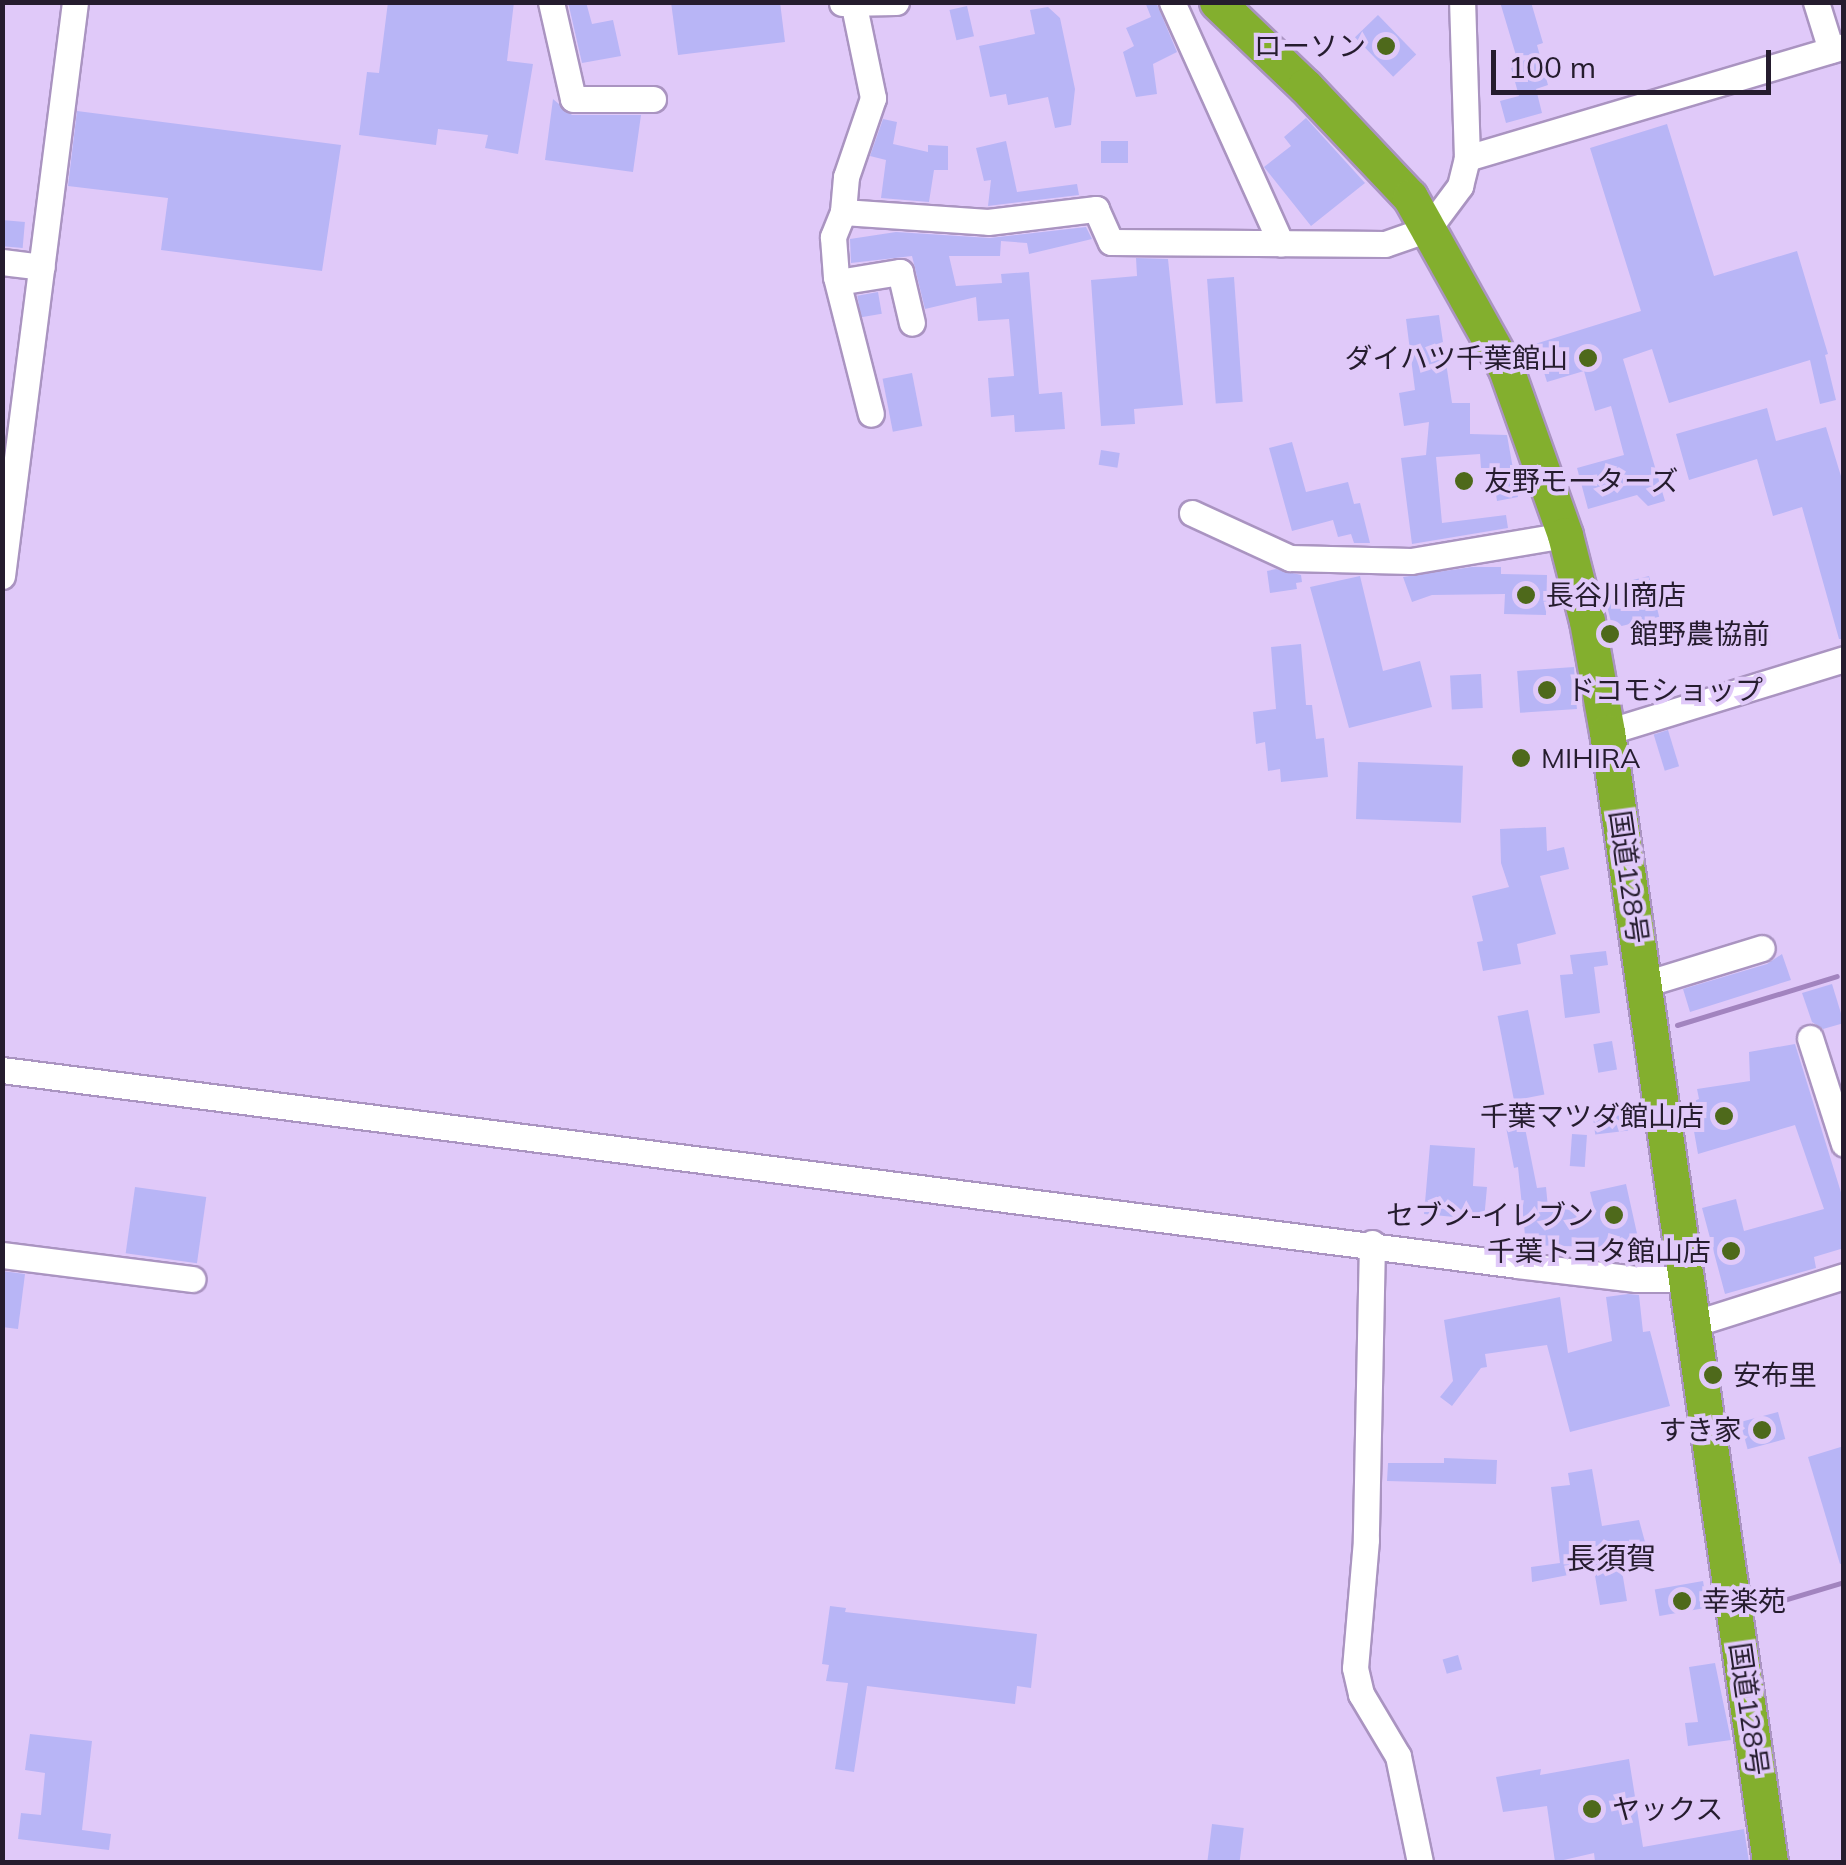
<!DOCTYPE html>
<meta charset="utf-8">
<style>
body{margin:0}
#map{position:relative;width:1846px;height:1865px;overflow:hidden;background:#e0c9f9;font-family:Mulish,"Noto Sans JP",sans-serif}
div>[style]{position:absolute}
.stream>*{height:5px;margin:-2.5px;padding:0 2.5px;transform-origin:2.5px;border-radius:2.5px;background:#a284bf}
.building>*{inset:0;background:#b8b5f6;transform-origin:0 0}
.roads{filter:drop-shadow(2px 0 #aa94c1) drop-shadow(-2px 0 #aa94c1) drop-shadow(0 2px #aa94c1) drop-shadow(0 -2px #aa94c1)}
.minor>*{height:25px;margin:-12.5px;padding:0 12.5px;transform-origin:12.5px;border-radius:12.5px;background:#fff}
.highway>*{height:35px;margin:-17.5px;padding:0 17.5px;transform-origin:17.5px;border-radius:17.5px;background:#83af2e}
.dots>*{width:28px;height:28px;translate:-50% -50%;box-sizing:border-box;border:5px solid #e0c9f9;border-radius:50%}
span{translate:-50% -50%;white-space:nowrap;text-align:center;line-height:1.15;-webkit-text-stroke:8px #e0c9f9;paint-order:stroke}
.poi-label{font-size:28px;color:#251c2e}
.right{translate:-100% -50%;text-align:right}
.left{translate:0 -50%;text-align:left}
.street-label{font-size:28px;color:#251c2e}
.neighbourhood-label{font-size:30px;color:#251c2e}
.frame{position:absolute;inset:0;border:5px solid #251c2e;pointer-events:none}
.scale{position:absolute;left:1491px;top:50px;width:280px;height:45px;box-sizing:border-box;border:5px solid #251c2e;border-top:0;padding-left:12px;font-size:30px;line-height:35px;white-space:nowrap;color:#251c2e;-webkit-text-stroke:8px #e0c9f9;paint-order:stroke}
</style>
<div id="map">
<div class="stream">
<div style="left:1677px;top:1025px;width:167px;rotate:-17deg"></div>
<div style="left:1764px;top:1606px;width:84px;rotate:-16.7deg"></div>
</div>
<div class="building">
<div style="clip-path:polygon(388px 2px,514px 2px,507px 61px,533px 64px,518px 154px,485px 148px,488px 135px,438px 129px,436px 145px,359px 135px,367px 72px,379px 73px)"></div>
<div style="clip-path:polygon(568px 2px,586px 2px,592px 24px,613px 20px,621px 56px,582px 63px)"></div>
<div style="clip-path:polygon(671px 2px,780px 2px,785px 42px,678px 55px)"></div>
<div style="clip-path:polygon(1145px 2px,1156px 2px,1177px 52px,1153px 64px,1157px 94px,1136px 97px,1123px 52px,1134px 46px,1126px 28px,1151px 17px)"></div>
<div style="clip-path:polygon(1500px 2px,1531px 2px,1543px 43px,1537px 45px,1548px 85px,1536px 89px,1542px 113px,1506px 123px,1500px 101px,1519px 96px,1510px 64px,1518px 62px)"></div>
<div style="left:967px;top:6px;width:31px;height:18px;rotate:77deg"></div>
<div style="clip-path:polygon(1048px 7px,1060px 18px,1075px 89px,1071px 125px,1055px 128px,1048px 97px,1008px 105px,1006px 94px,990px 97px,979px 46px,1035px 34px,1030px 10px)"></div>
<div style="left:1378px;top:15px;width:55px;height:32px;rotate:46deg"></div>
<div style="clip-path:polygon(553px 99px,572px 115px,641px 115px,633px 172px,545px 160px)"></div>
<div style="clip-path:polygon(77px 111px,341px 145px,322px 271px,161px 250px,168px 198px,68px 186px)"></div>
<div style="clip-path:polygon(1306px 118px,1365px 183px,1311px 226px,1264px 167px,1291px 146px,1284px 137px)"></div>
<div style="clip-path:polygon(883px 119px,897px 122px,893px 144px,928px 152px,928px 145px,948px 146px,948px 170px,934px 170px,929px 202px,881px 198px,886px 160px,870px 156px)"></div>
<div style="clip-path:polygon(1667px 124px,1714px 276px,1797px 251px,1828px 354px,1825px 355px,1836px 400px,1820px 404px,1810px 360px,1669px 403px,1652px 349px,1623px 359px,1665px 501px,1648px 506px,1637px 495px,1588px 509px,1577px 468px,1624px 455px,1611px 406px,1595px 411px,1584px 371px,1547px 382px,1535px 344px,1641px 311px,1590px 148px)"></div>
<div style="clip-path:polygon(1006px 141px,1017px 192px,1077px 184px,1079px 195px,988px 206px,991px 180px,984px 181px,976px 148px)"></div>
<div style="left:1101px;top:141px;width:27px;height:22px"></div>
<div style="left:2px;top:220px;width:23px;height:26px;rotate:5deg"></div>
<div style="clip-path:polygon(1086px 227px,1092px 239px,1029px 254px,1027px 243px,1001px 241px,1000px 256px,949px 256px,956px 286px,1002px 283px,1001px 274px,1029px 272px,1039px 394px,1062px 392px,1065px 429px,1015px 432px,1014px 415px,991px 417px,988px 378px,1014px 376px,1009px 319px,978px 321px,976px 297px,925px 309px,912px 256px,851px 263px,850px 239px,896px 232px,990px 238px)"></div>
<div style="clip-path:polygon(1136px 258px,1168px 259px,1183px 405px,1134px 409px,1135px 424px,1101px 426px,1091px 280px,1137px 276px)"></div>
<div style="left:1234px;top:277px;width:125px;height:27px;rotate:86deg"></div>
<div style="left:878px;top:292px;width:22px;height:21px;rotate:80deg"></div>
<div style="clip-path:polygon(1439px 315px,1452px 403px,1470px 403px,1470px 434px,1507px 435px,1518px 497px,1497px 501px,1492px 468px,1481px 468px,1480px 454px,1436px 457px,1442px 523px,1506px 515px,1508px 528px,1412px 544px,1401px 458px,1426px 455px,1429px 422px,1404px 426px,1399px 393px,1415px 390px,1406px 319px)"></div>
<div style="left:912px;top:373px;width:54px;height:30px;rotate:79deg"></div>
<div style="clip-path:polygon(1767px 408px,1776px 441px,1826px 427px,1844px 486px,1844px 639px,1839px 639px,1802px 507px,1773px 516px,1757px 459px,1689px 480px,1676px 434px)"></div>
<div style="clip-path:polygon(1292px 442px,1306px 492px,1348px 482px,1354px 504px,1360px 503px,1370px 543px,1354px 543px,1351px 534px,1338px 537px,1333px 520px,1292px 531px,1269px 448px)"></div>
<div style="left:1101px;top:450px;width:19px;height:15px;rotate:9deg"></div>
<div style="clip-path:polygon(1472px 567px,1501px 567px,1501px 574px,1547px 575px,1546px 615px,1504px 614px,1505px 594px,1432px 595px,1412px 602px,1403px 577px)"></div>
<div style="clip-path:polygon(1276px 569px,1301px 575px,1302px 582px,1296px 583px,1297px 589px,1270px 593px,1267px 571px)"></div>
<div style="clip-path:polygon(1360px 576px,1383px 671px,1420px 661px,1432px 707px,1349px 728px,1310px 587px)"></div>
<div style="left:1649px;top:576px;width:42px;height:48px;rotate:76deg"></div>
<div style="clip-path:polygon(1301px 644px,1306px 705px,1312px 705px,1316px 739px,1324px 738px,1328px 777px,1281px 782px,1280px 769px,1268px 771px,1265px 742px,1256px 744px,1253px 712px,1276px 709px,1271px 647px)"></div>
<div style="left:1574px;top:667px;width:42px;height:57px;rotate:86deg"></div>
<div style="left:1481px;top:674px;width:34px;height:31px;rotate:87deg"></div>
<div style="left:1668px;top:730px;width:38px;height:15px;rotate:73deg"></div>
<div style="left:1358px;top:762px;width:105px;height:57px;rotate:2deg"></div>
<div style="clip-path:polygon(1546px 827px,1547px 851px,1564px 847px,1569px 869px,1540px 876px,1556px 934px,1517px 944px,1521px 964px,1483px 971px,1477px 942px,1483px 941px,1472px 896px,1509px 887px,1501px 863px,1500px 829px)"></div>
<div style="clip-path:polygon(1606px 951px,1608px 965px,1594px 967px,1600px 1013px,1565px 1018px,1560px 975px,1573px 974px,1570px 955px)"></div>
<div style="clip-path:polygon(1782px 954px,1791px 980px,1690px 1012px,1683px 989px,1767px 964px)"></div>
<div style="clip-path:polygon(1832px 984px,1844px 1023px,1823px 1029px,1812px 1022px,1802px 993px)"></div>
<div style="left:1528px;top:1010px;width:86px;height:31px;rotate:79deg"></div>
<div style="left:1612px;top:1041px;width:29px;height:19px;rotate:80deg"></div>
<div style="clip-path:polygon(1795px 1044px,1844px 1202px,1844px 1248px,1814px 1257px,1816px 1268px,1725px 1294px,1702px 1208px,1736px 1199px,1744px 1231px,1824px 1209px,1795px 1125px,1698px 1154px,1689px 1103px,1699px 1099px,1697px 1089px,1750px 1081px,1749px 1052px)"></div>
<div style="left:1631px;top:1114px;width:16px;height:38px;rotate:83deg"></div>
<div style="clip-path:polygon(1523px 1118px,1537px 1188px,1546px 1187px,1548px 1208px,1595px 1212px,1590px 1192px,1626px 1184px,1638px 1238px,1599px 1247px,1526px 1245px,1518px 1167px,1514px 1168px,1505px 1122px)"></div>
<div style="left:1572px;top:1134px;width:15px;height:32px;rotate:4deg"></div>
<div style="clip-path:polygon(1430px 1145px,1475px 1148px,1473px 1186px,1487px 1187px,1484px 1220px,1424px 1214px)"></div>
<div style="left:135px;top:1187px;width:72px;height:67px;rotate:8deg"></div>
<div style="clip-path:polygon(2px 1271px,25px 1274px,18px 1329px,2px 1327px)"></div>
<div style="clip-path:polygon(1628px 1294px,1639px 1295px,1643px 1332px,1650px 1331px,1670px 1406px,1570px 1432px,1547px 1345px,1485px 1354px,1487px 1367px,1481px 1368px,1452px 1406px,1440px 1397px,1453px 1381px,1444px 1320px,1560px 1297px,1568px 1353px,1612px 1341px,1606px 1297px)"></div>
<div style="left:1778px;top:1412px;width:28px;height:39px;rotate:75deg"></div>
<div style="clip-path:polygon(1844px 1446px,1844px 1563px,1840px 1564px,1808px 1457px)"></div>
<div style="clip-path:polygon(1444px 1458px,1497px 1460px,1496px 1484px,1387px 1481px,1388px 1463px,1444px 1463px)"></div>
<div style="clip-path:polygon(1592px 1469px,1602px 1526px,1639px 1520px,1645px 1542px,1618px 1547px,1627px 1601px,1600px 1605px,1594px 1570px,1532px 1582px,1531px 1567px,1560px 1563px,1551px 1487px,1570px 1485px,1568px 1473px)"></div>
<div style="left:1703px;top:1581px;width:27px;height:49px;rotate:80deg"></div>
<div style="clip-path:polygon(830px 1606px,846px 1608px,845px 1612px,1037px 1634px,1031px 1688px,1017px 1686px,1015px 1704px,867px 1686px,854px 1772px,835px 1769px,848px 1683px,826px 1681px,829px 1665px,822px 1664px)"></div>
<div style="left:1458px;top:1655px;width:15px;height:16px;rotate:74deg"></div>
<div style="clip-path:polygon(1715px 1663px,1731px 1740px,1688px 1746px,1685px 1723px,1698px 1722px,1689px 1667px)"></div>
<div style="clip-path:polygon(30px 1734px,92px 1741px,82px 1830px,111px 1834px,109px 1850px,18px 1839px,21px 1813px,41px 1815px,45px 1773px,25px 1770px)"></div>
<div style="clip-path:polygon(1629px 1759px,1643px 1847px,1744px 1829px,1749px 1862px,1595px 1862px,1594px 1853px,1555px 1862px,1547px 1806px,1503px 1812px,1496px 1777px,1541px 1769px,1540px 1775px)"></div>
<div style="left:1212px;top:1824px;width:32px;height:38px;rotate:7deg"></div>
</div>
<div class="roads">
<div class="minor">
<div style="left:551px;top:2px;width:99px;rotate:77.2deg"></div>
<div style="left:573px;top:99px;width:80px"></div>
<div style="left:1172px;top:2px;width:265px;rotate:65.7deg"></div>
<div style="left:1816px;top:2px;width:50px;rotate:72.6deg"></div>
<div style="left:842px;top:3px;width:54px;rotate:-1.1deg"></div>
<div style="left:854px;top:6px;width:94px;rotate:78.3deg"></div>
<div style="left:873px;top:98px;width:83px;rotate:108.9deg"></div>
<div style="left:846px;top:177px;width:35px;rotate:95deg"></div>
<div style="left:843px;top:212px;width:145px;rotate:3.9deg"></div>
<div style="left:988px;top:222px;width:109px;rotate:-6.9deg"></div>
<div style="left:1096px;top:209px;width:36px;rotate:66deg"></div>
<div style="left:1111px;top:242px;width:274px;rotate:0.4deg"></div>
<div style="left:1385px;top:244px;width:46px;rotate:-19.2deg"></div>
<div style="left:1428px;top:229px;width:54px;rotate:-53.3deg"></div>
<div style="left:1460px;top:186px;width:29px;rotate:-76deg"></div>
<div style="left:1467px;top:158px;width:156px;rotate:-91.8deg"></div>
<div style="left:1467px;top:158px;width:393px;rotate:-16.5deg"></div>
<div style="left:843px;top:212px;width:27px;rotate:112deg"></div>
<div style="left:833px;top:237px;width:40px;rotate:85.7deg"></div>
<div style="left:836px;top:277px;width:141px;rotate:75.7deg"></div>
<div style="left:2px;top:262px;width:40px;rotate:7.1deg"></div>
<div style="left:838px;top:282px;width:63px;rotate:-9.2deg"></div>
<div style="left:900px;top:272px;width:52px;rotate:76.8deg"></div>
<div style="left:1192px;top:513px;width:108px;rotate:24.7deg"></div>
<div style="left:1290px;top:558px;width:121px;rotate:1.4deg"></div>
<div style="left:1411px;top:561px;width:156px;rotate:-9.6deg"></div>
<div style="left:2px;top:576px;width:579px;rotate:-82.75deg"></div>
<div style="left:1607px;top:732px;width:248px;rotate:-17.1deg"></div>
<div style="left:1645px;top:984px;width:122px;rotate:-17.1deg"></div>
<div style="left:1810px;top:1038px;width:111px;rotate:72.2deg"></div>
<div style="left:2px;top:1070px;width:1527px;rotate:7.33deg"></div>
<div style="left:1517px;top:1265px;width:120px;rotate:6.7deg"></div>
<div style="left:1636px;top:1279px;width:53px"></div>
<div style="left:1372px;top:1243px;width:297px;rotate:91.2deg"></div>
<div style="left:1366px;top:1540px;width:128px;rotate:94.9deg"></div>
<div style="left:1355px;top:1668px;width:27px;rotate:77deg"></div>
<div style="left:1361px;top:1694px;width:72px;rotate:59.2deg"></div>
<div style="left:1398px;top:1756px;width:108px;rotate:78.3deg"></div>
<div style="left:2px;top:1255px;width:192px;rotate:7.2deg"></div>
<div style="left:1696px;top:1323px;width:155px;rotate:-17.6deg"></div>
</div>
<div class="highway">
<div style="left:1217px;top:2px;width:122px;rotate:43.7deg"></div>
<div style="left:1305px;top:86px;width:153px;rotate:46.6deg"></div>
<div style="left:1410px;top:197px;width:197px;rotate:60.8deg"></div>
<div style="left:1506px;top:369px;width:176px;rotate:70.4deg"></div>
<div style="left:1565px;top:535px;width:89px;rotate:75.7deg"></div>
<div style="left:1587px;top:621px;width:113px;rotate:79.8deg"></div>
<div style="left:1607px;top:732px;width:1142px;rotate:81.79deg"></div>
</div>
</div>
<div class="dots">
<div style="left:1386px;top:46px;background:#4e691b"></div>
<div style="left:1588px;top:358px;background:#4e691b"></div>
<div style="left:1464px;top:481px;background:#4e691b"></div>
<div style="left:1526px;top:595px;background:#4e691b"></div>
<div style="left:1610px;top:634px;background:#4e691b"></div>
<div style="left:1547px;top:690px;background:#4e691b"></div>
<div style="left:1521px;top:758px;background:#4e691b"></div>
<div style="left:1724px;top:1116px;background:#4e691b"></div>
<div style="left:1614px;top:1215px;background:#4e691b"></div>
<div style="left:1731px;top:1251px;background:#4e691b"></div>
<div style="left:1713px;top:1375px;background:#4e691b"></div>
<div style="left:1762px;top:1430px;background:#4e691b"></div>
<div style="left:1682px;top:1601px;background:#4e691b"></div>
<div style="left:1592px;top:1809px;background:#4e691b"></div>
</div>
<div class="poi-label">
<span class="right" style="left:1366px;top:46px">ローソン</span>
<span class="right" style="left:1568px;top:358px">ダイハツ千葉館山</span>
<span class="left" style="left:1484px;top:481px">友野モーターズ</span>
<span class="left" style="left:1546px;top:595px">長谷川商店</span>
<span class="left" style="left:1630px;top:634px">館野農協前</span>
<span class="left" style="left:1567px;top:690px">ドコモショップ</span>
<span class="left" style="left:1541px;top:758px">MIHIRA</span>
<span class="right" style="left:1704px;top:1116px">千葉マツダ館山店</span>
<span class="right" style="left:1594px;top:1215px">セブン-イレブン</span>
<span class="right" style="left:1711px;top:1251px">千葉トヨタ館山店</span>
<span class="left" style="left:1733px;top:1375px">安布里</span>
<span class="right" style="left:1742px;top:1430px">すき家</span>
<span class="left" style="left:1702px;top:1601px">幸楽苑</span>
<span class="left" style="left:1612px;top:1809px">ヤックス</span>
</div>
<div class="street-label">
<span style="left:1629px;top:877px;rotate:82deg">国道128号</span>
<span style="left:1749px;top:1709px;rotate:82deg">国道128号</span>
</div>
<div class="neighbourhood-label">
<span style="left:1611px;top:1558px">長須賀</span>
</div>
<div class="frame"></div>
<div class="scale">100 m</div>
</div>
